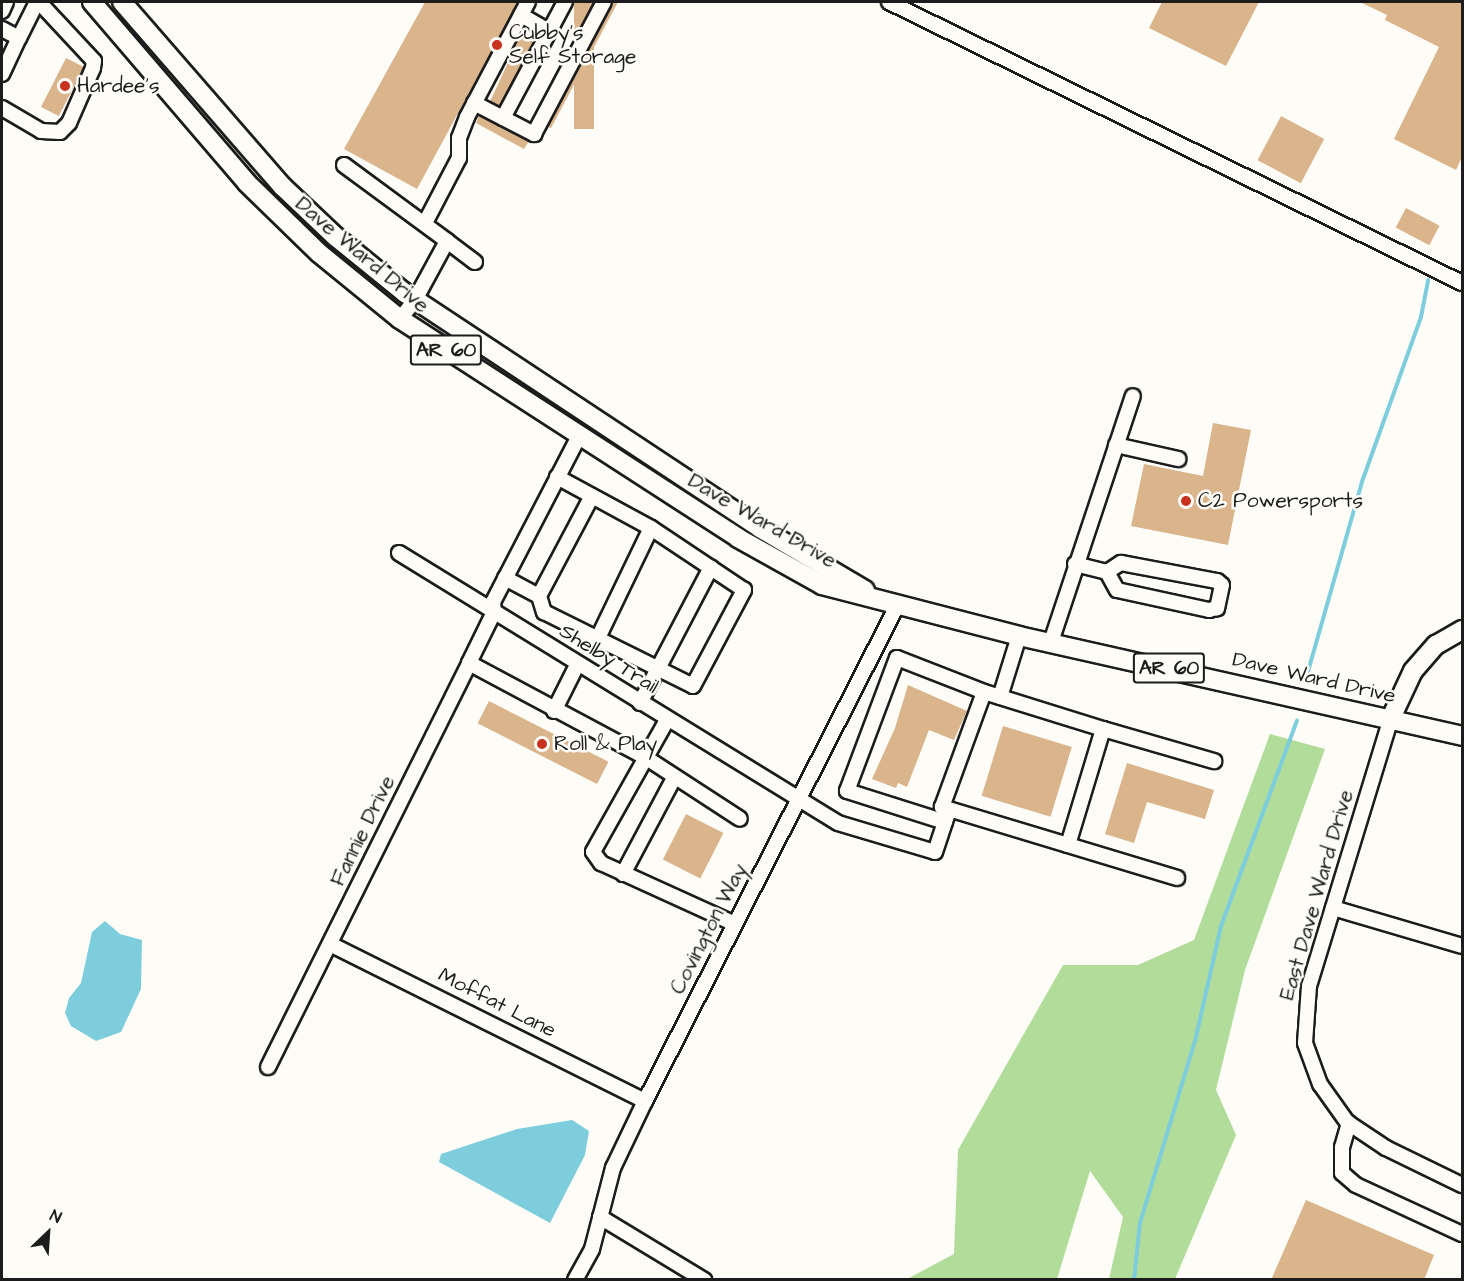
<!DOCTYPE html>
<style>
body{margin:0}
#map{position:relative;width:1464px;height:1281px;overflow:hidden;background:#fdfcf7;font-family:"Architects Daughter",sans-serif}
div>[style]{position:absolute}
.green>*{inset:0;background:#b1dc99}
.water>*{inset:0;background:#7ecddc}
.stream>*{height:4px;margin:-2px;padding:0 2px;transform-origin:2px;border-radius:2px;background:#7ecddc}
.building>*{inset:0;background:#dab58c;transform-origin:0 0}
.roads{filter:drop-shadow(2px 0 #1c1c1c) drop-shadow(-2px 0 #1c1c1c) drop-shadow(0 2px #1c1c1c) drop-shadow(0 -2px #1c1c1c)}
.minor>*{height:14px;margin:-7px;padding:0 7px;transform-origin:7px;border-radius:7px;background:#fdfcf7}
.major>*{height:18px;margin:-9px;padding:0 9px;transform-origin:9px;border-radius:9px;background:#fdfcf7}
.dots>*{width:16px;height:16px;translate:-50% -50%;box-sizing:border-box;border:3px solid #fdfcf7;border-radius:50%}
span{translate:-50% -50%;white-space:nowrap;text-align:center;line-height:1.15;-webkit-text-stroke:5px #fdfcf7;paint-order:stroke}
.shield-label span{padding:2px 4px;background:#fdfcf7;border:2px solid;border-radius:4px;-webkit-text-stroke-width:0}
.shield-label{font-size:20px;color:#1c1c1c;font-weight:700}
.poi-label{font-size:21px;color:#1c1c1c}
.left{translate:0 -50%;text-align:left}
.street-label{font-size:21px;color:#1c1c1c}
.frame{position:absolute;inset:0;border:3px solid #1c1c1c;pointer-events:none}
.north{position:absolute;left:18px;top:1203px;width:60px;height:60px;-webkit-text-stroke:4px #fdfcf7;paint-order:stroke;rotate:25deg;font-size:16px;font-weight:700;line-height:24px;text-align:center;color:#1c1c1c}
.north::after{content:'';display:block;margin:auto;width:21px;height:27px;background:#1c1c1c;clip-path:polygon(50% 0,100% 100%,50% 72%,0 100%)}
</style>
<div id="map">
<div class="green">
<div style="clip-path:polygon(1270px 734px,1325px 749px,1245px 970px,1216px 1090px,1236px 1135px,1175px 1279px,1109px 1279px,1123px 1217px,1090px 1171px,1057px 1279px,907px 1279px,954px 1254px,958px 1150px,1063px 965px,1138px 965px,1194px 940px)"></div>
</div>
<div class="water">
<div style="clip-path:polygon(105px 921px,120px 934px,142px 940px,141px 989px,121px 1032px,96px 1041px,71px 1026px,65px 1013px,69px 998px,81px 983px,92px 932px)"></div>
<div style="clip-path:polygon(572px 1120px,589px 1131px,585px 1155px,550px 1223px,439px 1162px,441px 1154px,517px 1129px)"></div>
</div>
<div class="stream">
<div style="left:1307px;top:675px;width:204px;rotate:-74.1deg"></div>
<div style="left:1363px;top:479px;width:172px;rotate:-70.3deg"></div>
<div style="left:1421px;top:317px;width:38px;rotate:-79deg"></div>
<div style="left:1134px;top:1280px;width:57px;rotate:-84deg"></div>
<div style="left:1140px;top:1223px;width:194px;rotate:-73.2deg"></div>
<div style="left:1196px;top:1037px;width:114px;rotate:-77.3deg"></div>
<div style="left:1221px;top:926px;width:219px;rotate:-69.7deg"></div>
</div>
<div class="building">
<div style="clip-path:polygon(425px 2px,518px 2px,417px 189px,344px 149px)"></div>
<div style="left:574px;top:2px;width:20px;height:127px"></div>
<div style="clip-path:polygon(613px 2px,618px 2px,551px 128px,548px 127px)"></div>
<div style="clip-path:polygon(1162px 2px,1259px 2px,1226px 66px,1149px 28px)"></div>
<div style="clip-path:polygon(1360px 2px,1462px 2px,1462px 157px,1456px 170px,1394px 139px,1439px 47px,1385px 20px,1387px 15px)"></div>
<div style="left:521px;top:35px;width:14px;height:73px;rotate:25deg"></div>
<div style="left:66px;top:58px;width:20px;height:55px;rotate:27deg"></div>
<div style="clip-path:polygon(479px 116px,529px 141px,524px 149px,476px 123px)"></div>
<div style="left:1281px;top:116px;width:49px;height:50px;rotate:28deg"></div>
<div style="left:1406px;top:208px;width:38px;height:22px;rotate:28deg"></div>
<div style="clip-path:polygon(1213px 423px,1251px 430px,1228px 545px,1131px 526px,1144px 464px,1203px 476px)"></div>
<div style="clip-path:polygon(908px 685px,967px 711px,954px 740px,929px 730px,907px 787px,898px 783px,896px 788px,872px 779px,895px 728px)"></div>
<div style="left:489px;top:701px;width:134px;height:25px;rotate:27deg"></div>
<div style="left:1003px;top:726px;width:72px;height:73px;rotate:17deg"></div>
<div style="clip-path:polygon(1127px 763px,1214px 790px,1205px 819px,1147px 802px,1134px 843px,1105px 834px)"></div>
<div style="left:686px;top:814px;width:42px;height:51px;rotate:27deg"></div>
<div style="clip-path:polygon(1306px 1200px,1434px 1255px,1424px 1280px,1271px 1280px)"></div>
</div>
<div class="roads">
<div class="minor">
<div style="left:889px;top:2px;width:638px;rotate:26.12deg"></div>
<div style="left:2px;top:11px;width:10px;rotate:-66deg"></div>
<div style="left:521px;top:15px;width:32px;rotate:30deg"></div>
<div style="left:2px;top:29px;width:19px;rotate:28deg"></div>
<div style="left:19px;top:38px;width:40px;rotate:-63.4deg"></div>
<div style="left:2px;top:74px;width:40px;rotate:-65deg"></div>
<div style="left:474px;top:103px;width:68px;rotate:27.3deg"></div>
<div style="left:534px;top:134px;width:149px;rotate:-62.1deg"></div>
<div style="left:2px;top:108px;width:45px;rotate:30.5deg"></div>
<div style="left:41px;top:131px;width:19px;rotate:3deg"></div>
<div style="left:60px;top:132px;width:13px;rotate:-45deg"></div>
<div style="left:69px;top:123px;width:60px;rotate:-66.4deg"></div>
<div style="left:93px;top:68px;width:7px;rotate:-82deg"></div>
<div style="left:94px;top:61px;width:81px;rotate:-133deg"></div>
<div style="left:503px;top:118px;width:132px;rotate:-61.9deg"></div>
<div style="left:344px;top:165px;width:128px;rotate:36.4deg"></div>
<div style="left:447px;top:241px;width:67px;rotate:118.5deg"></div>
<div style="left:415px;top:300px;width:24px;rotate:128deg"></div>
<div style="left:425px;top:223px;width:73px;rotate:-62.4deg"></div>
<div style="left:459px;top:158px;width:20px;rotate:-90deg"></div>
<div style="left:459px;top:138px;width:22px;rotate:-69deg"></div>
<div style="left:467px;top:117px;width:130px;rotate:-62.1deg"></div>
<div style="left:447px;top:241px;width:35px;rotate:37deg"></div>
<div style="left:1116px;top:445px;width:64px;rotate:12.7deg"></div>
<div style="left:399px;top:553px;width:515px;rotate:31.59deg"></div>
<div style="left:838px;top:823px;width:101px;rotate:16.6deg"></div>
<div style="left:935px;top:852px;width:41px;rotate:-71.6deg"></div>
<div style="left:1075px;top:564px;width:33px;rotate:14deg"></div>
<div style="left:1107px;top:572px;width:17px;rotate:-33deg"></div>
<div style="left:1121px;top:563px;width:98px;rotate:10.6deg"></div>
<div style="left:1217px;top:581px;width:6px;rotate:39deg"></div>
<div style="left:1222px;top:585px;width:24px;rotate:102deg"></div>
<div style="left:1217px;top:608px;width:8px;rotate:166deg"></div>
<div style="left:1209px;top:610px;width:94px;rotate:-167.7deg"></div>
<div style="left:1117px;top:590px;width:21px;rotate:-119deg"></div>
<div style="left:505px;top:578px;width:38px;rotate:28deg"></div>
<div style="left:539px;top:596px;width:17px;rotate:73deg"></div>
<div style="left:544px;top:612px;width:166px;rotate:26.4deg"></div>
<div style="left:693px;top:686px;width:109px;rotate:-62deg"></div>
<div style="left:744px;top:590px;width:112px;rotate:-146.3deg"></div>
<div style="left:651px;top:528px;width:107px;rotate:-151.5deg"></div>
<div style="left:539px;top:596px;width:113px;rotate:-62.1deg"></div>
<div style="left:597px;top:640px;width:124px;rotate:-64.3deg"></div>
<div style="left:1051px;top:642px;width:259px;rotate:-71.6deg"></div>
<div style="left:469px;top:663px;width:200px;rotate:28.1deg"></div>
<div style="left:645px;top:757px;width:113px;rotate:33.1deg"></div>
<div style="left:1000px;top:697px;width:64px;rotate:-72.7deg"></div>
<div style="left:640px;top:703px;width:153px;rotate:-62.4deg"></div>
<div style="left:554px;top:711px;width:51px;rotate:-63.4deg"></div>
<div style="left:1391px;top:718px;width:280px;rotate:107deg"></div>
<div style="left:1309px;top:986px;width:57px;rotate:94deg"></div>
<div style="left:1305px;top:1043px;width:44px;rotate:69.9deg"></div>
<div style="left:1320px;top:1084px;width:47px;rotate:54.6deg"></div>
<div style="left:1347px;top:1122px;width:47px;rotate:33.7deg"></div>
<div style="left:1386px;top:1148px;width:85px;rotate:26deg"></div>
<div style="left:667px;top:720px;width:151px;rotate:119.3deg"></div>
<div style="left:593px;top:852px;width:14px;rotate:54deg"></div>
<div style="left:601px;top:863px;width:147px;rotate:24.5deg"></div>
<div style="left:1103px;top:729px;width:116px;rotate:16.1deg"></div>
<div style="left:945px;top:822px;width:103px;rotate:-162.4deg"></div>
<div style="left:847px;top:791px;width:142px;rotate:-69.4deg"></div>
<div style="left:897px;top:658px;width:93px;rotate:21.3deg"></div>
<div style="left:984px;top:692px;width:125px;rotate:17.3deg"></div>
<div style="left:1103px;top:729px;width:121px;rotate:106.8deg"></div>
<div style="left:1068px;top:845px;width:132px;rotate:-163.2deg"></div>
<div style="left:942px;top:807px;width:122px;rotate:-69.9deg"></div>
<div style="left:1068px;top:845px;width:114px;rotate:16.8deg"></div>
<div style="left:623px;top:874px;width:109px;rotate:-62deg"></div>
<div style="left:1333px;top:908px;width:134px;rotate:16.4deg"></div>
<div style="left:330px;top:944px;width:352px;rotate:26.5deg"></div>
<div style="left:268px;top:1067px;width:451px;rotate:-63.5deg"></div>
<div style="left:469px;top:663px;width:57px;rotate:-63.9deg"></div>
<div style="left:494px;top:612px;width:10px;rotate:-96deg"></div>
<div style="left:493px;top:602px;width:187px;rotate:-62.6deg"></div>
<div style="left:1349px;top:1123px;width:25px;rotate:106deg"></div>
<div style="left:1342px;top:1147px;width:26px;rotate:90deg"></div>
<div style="left:1342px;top:1173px;width:18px;rotate:41deg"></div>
<div style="left:1356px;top:1185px;width:117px;rotate:24.8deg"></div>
<div style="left:600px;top:1217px;width:122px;rotate:31.2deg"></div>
<div style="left:575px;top:1280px;width:35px;rotate:-61deg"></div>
<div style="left:592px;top:1249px;width:84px;rotate:-75.5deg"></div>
<div style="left:613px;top:1168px;width:74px;rotate:-64.5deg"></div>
<div style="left:645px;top:1101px;width:558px;rotate:-63.02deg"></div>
</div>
<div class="major">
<div style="left:92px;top:2px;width:238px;rotate:49.4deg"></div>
<div style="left:247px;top:183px;width:100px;rotate:44.2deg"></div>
<div style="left:319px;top:253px;width:104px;rotate:39.2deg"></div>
<div style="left:400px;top:319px;width:403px;rotate:32.9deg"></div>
<div style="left:738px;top:538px;width:96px;rotate:29.2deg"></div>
<div style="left:822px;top:585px;width:203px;rotate:14.5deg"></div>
<div style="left:1019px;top:636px;width:454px;rotate:12.7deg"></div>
<div style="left:122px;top:2px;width:244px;rotate:49deg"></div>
<div style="left:282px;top:186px;width:74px;rotate:43.4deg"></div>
<div style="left:336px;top:237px;width:89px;rotate:39.1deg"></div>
<div style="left:405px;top:293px;width:426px;rotate:33.5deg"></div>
<div style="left:760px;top:528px;width:122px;rotate:30.6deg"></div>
<div style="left:1391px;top:718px;width:52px;rotate:-64.9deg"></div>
<div style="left:1413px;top:671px;width:35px;rotate:-49deg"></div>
<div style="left:1436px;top:645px;width:30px;rotate:-30deg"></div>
</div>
</div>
<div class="dots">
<div style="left:497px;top:45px;background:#c8321e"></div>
<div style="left:65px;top:86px;background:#c8321e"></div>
<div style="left:1186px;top:501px;background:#c8321e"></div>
<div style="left:542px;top:744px;background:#c8321e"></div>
</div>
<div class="shield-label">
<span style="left:446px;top:350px">AR 60</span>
<span style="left:1169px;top:668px">AR 60</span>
</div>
<div class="poi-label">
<span class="left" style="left:509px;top:45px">Cubby's<br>Self Storage</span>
<span class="left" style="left:77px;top:86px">Hardee's</span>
<span class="left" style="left:1198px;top:501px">C2 Powersports</span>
<span class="left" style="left:554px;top:744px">Roll &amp; Play</span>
</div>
<div class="street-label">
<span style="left:362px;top:255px;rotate:40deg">Dave Ward Drive</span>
<span style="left:762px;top:521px;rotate:30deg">Dave Ward Drive</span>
<span style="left:609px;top:659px;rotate:32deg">Shelby Trail</span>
<span style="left:1314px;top:678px;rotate:13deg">Dave Ward Drive</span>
<span style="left:363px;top:831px;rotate:-64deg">Fannie Drive</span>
<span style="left:1317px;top:895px;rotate:-74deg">East Dave Ward Drive</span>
<span style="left:709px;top:929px;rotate:-63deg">Covington Way</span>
<span style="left:497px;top:1003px;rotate:27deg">Moffat Lane</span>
</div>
<div class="frame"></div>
<div class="north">N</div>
</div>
